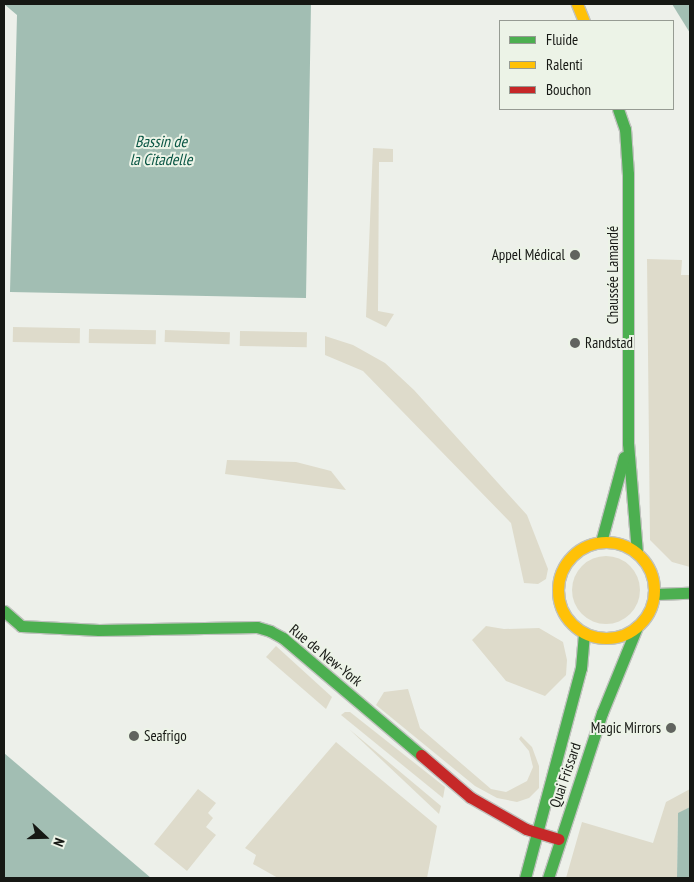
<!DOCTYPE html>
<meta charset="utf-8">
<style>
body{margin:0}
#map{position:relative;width:694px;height:882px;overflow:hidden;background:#edf0ea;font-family:"PT Sans Narrow",sans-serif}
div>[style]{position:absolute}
.green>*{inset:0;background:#dedbcb;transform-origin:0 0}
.round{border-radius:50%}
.water>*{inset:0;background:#a2beb3}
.roads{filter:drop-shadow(1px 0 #c0c2be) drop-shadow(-1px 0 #c0c2be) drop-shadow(0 1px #c0c2be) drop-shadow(0 -1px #c0c2be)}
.fast>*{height:11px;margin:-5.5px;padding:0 5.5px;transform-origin:5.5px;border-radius:5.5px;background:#4caf50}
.slow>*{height:11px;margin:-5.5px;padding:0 5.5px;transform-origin:5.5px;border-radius:5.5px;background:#ffc107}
.slow>.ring{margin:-5.5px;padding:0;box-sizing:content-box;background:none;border:11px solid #ffc107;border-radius:50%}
.jam>*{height:11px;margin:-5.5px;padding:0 5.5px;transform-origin:5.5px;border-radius:5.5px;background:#c62828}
.dots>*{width:14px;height:14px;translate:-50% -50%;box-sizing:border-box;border:2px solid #ecf3e7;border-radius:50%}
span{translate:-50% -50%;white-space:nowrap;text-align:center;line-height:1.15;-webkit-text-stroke:4px #ecf3e7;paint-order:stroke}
.poi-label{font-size:15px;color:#161814}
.right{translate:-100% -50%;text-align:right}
.left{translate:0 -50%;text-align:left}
.street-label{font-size:15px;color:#161814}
.water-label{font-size:16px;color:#085543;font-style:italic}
.frame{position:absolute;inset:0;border:5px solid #161814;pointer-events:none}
.legend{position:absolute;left:499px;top:20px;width:175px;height:90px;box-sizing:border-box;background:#ecf3e7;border:1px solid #969b93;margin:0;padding:6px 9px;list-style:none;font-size:15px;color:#161814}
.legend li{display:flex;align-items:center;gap:10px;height:25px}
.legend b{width:25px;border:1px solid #969b93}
.north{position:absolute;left:20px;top:812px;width:50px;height:50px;-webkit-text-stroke:4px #ecf3e7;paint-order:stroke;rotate:111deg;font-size:14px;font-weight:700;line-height:20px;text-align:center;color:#161814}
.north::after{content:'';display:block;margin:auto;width:18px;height:22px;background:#161814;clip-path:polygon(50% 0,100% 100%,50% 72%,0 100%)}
</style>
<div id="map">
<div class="green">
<div style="clip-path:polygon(373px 148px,393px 149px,393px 162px,379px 162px,378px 311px,394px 314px,386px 327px,366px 317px)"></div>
<div style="clip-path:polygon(647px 259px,682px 260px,681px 275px,690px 275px,690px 567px,672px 562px,650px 540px)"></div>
<div style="left:13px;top:327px;width:67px;height:15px;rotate:1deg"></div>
<div style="left:89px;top:329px;width:67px;height:14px;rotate:1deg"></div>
<div style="left:165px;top:330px;width:65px;height:12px;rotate:2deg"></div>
<div style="left:240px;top:331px;width:67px;height:15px;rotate:1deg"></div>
<div style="clip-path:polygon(325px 336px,353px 345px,385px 363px,414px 390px,527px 515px,548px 569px,546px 579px,538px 584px,524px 583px,511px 523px,363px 371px,325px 355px)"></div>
<div style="clip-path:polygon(227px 460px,296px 462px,331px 471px,346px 490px,225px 474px)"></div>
<div class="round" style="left:572px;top:556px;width:68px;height:68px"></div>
<div style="clip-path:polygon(486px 626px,504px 629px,539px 628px,563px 642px,567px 660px,566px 675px,545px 696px,506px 681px,472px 640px)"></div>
<div style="clip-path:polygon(276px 646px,332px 697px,326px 709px,266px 657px)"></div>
<div style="clip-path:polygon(408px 689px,420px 728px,491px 789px,506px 792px,527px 781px,533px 767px,529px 751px,519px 739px,521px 736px,532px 747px,539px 766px,539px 788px,529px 798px,517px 802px,497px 798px,475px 786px,376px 705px,384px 692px)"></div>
<div style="clip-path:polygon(345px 712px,350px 712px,445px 787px,443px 798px,341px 715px)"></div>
<div style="clip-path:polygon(349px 729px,441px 806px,439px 814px)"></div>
<div style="clip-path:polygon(336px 742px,437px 826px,427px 878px,278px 878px,253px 864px,256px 855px,245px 848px)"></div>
<div style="clip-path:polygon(198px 789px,216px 803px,208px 813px,213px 818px,206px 827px,216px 835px,187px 871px,154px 844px)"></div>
<div style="clip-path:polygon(690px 789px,690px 807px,678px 814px,677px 878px,566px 878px,582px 822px,653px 843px,666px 802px)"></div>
</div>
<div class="water">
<div style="clip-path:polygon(4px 4px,311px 4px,306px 298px,10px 292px,17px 15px)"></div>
<div style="clip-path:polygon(672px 4px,690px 4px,690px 33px)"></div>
<div style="clip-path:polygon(4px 753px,151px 878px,4px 878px)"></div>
<div style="clip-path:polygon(690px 807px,690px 878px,677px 878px,678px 813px)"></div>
</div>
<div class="roads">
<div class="fast">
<div style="left:618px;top:109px;width:21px;rotate:71deg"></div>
<div style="left:625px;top:129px;width:45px;rotate:86.2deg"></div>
<div style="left:628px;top:174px;width:269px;rotate:90deg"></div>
<div style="left:628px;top:443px;width:110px;rotate:85.3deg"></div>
<div style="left:601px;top:542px;width:88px;rotate:-74.9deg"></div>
<div style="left:654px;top:594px;width:36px;rotate:-2deg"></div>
<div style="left:4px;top:611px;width:23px;rotate:41deg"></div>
<div style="left:21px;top:626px;width:78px;rotate:2.9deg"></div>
<div style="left:99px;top:630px;width:158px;rotate:-1.1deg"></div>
<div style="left:257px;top:627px;width:14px;rotate:17deg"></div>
<div style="left:270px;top:631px;width:15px;rotate:28deg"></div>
<div style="left:283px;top:638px;width:181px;rotate:40.3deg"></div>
<div style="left:525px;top:878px;width:217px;rotate:-75.1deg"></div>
<div style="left:581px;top:668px;width:35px;rotate:-85deg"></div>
<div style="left:548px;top:878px;width:174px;rotate:-71.9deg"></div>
<div style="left:602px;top:713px;width:93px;rotate:-67.9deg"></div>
</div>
<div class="slow">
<div style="left:577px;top:4px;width:18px;rotate:68deg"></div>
<div class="ring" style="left:558px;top:542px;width:85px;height:85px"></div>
</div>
<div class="jam">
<div style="left:421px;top:755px;width:65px;rotate:40.6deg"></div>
<div style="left:470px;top:797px;width:64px;rotate:29.7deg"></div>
<div style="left:526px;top:829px;width:34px;rotate:17deg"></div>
</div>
</div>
<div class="dots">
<div style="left:575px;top:255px;background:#61645f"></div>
<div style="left:575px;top:343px;background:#61645f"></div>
<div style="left:671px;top:728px;background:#61645f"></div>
<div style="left:134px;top:736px;background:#61645f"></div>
</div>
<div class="poi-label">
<span class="right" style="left:565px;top:255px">Appel Médical</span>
<span class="left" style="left:585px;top:343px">Randstad</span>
<span class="right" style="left:661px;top:728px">Magic Mirrors</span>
<span class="left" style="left:144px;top:736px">Seafrigo</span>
</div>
<div class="street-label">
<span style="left:613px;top:275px;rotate:-90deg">Chaussée Lamandé</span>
<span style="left:326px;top:655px;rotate:39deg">Rue de New-York</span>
<span style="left:565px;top:775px;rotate:-71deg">Quai Frissard</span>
</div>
<div class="water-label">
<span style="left:161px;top:150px">Bassin de<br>la Citadelle</span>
</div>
<div class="frame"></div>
<ul class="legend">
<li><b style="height:6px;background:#4caf50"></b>Fluide</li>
<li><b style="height:6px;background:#ffc107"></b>Ralenti</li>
<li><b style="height:6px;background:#c62828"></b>Bouchon</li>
</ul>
<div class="north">N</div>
</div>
